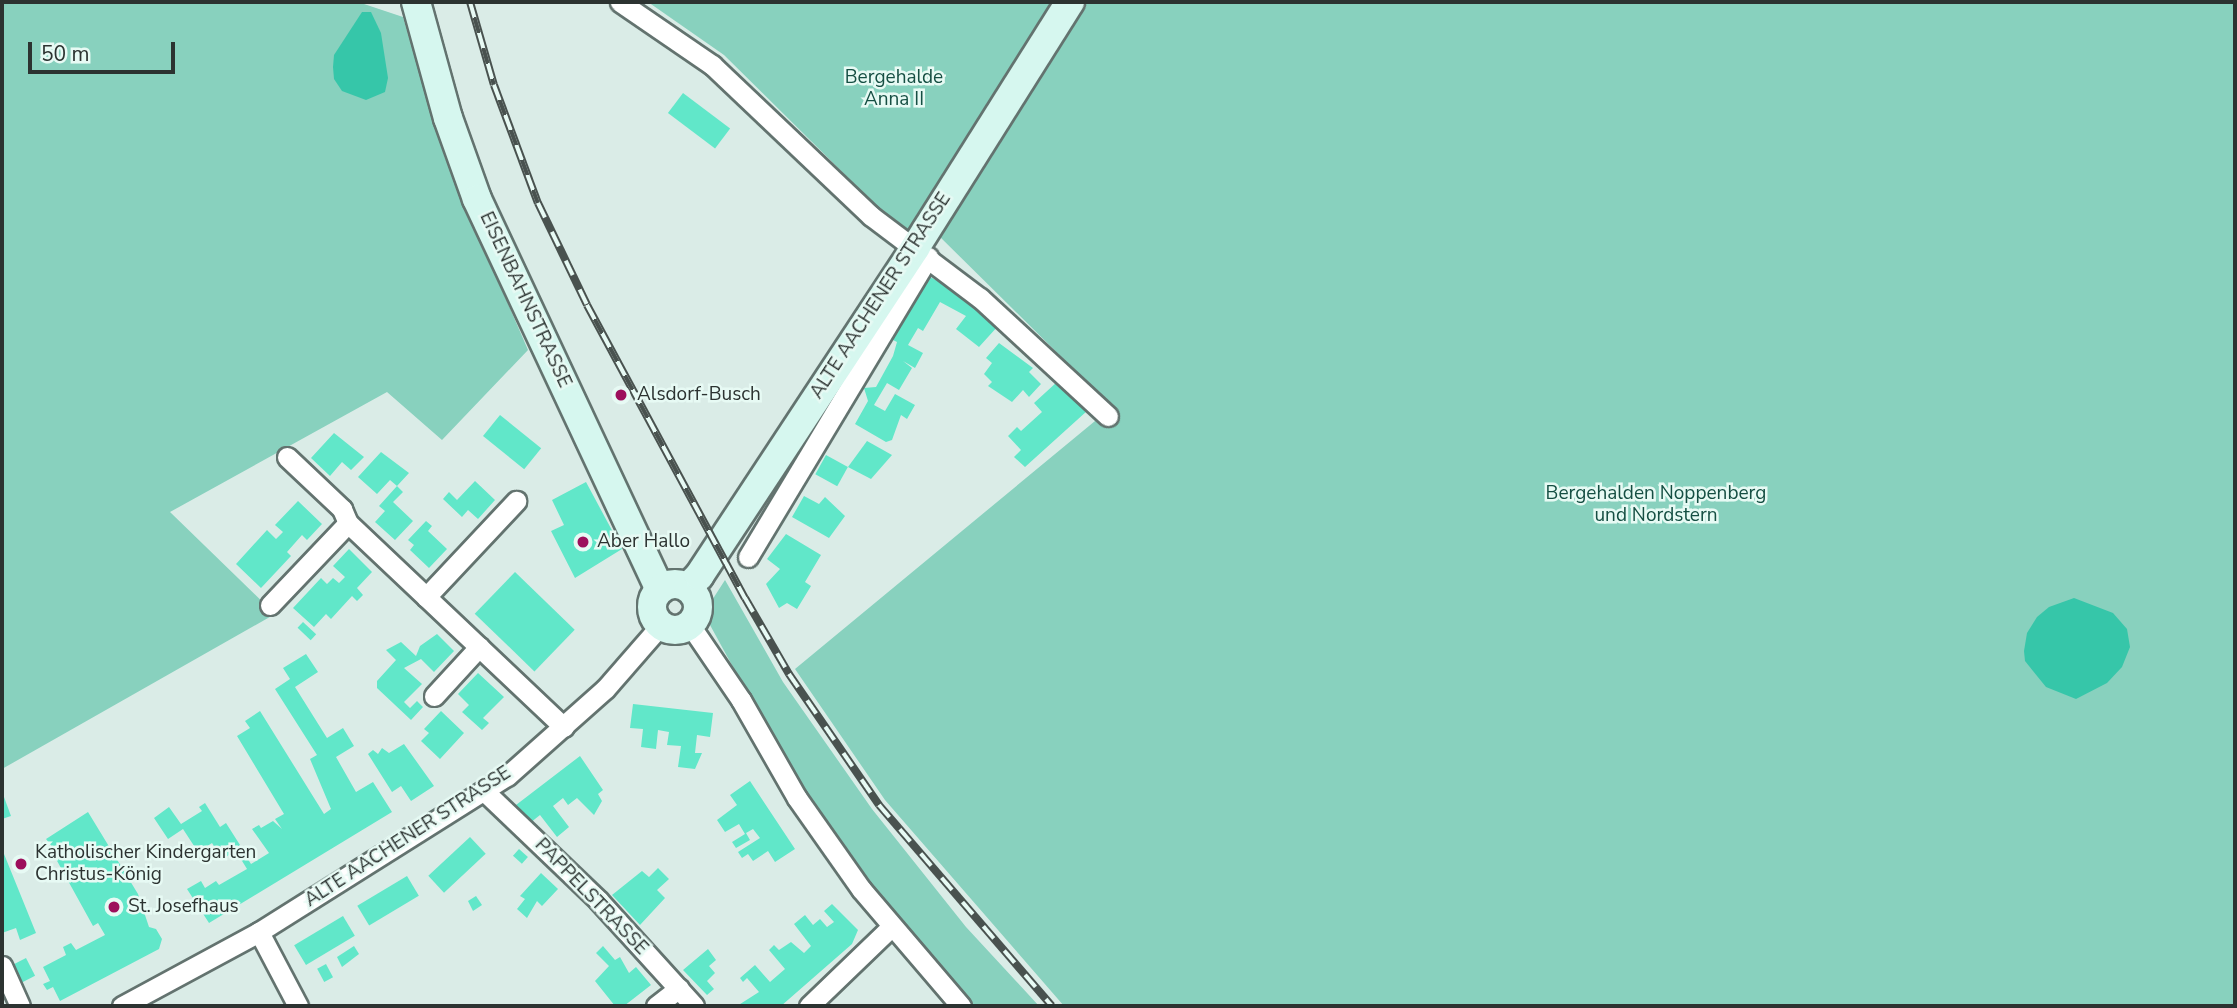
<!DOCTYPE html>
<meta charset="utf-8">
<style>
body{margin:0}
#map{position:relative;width:2237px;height:1008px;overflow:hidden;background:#daece7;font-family:"Nunito Sans",sans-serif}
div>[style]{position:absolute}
.green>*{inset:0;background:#88d1be}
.water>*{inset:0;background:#36c6a9}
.building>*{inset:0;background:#61e7c9;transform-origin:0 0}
.roads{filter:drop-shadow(2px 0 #63736f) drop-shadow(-2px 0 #63736f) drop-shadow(0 2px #63736f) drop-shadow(0 -2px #63736f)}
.street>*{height:19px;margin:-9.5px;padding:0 9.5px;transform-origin:9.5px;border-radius:9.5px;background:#fff}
.secondary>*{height:28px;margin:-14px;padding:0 14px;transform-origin:14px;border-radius:14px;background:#d6f7ef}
.secondary>.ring{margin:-14px;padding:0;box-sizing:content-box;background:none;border:28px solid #d6f7ef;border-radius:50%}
.rail>*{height:8px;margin-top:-4px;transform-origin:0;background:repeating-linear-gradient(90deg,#e7faf4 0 16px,#49524f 0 32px);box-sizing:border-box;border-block:2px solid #49524f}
.dots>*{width:19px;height:19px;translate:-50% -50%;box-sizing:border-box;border:4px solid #e7faf4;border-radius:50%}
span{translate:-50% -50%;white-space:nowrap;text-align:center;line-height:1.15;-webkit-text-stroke:5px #e7faf4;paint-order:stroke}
.park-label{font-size:19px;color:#154f43}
.street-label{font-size:19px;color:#2c3331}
.poi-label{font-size:19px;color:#2c3331}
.left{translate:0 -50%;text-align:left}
.frame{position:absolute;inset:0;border:4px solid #2c3331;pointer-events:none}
.scale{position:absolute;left:28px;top:42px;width:147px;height:32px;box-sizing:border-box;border:4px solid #2c3331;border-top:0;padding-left:9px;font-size:21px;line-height:24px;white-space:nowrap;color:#2c3331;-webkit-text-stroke:5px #e7faf4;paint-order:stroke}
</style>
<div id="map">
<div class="green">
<div style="clip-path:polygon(2px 2px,358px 2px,403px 17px,445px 158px,528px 350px,442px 440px,387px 392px,170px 512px,275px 614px,2px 769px)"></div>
<div style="clip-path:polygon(648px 2px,1055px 2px,909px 238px,724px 55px)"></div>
<div style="clip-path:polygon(1080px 2px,2235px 2px,2235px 1006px,1064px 1006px,885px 800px,795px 669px,1112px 407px,936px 233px)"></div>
<div style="clip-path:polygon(725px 580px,783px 682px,872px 809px,966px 927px,1039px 1006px,972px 1006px,866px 879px,786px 764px,710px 625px,707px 608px)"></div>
</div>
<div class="water">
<div style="clip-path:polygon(362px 12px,371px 12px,381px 33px,388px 78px,385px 92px,366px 100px,342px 91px,334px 79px,333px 67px,334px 55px)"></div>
<div style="clip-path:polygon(2074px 598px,2113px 613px,2127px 629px,2130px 647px,2122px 667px,2107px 683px,2076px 699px,2046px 687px,2025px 661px,2024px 651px,2027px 633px,2037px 617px,2049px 607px)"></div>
</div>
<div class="building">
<div style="left:683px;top:93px;width:59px;height:25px;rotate:37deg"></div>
<div style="clip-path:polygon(926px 275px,948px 286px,998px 326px,979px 347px,956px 329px,966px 316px,940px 302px,923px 331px,918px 328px,908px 345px,923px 353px,915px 368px,903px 361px,912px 368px,899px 390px,887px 383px,874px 405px,885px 411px,895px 394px,915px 405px,907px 419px,901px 415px,892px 440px,886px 442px,855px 424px,868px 401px,864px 388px,876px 387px,893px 356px,897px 342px,891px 339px)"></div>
<div style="clip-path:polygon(999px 343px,1033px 368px,1029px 372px,1041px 384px,1029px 397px,1023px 390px,1012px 402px,988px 386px,992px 382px,984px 374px,992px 363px,986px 358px)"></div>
<div style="clip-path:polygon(1057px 382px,1087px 411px,1025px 467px,1014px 457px,1021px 450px,1008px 436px,1017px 427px,1021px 431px,1042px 412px,1034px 403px)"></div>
<div style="left:500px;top:415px;width:53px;height:27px;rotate:39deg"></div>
<div style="clip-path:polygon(334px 433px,364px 457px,351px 470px,342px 462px,330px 476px,311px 458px)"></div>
<div style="clip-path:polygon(867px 441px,892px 455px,871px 479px,848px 467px)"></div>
<div style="clip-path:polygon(381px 452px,409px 473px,397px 486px,390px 480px,377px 494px,358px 477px)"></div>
<div style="left:826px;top:455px;width:25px;height:22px;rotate:29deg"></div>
<div style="clip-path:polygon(475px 481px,495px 500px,478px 519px,468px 510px,462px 517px,443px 499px,449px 492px,457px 500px)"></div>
<div style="clip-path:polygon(586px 482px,622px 549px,575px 578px,551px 531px,564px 525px,552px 500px)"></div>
<div style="clip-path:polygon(397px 486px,403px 492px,393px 502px,413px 521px,395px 540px,375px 522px,385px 511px,379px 506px)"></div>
<div style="clip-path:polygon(804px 496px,819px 504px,825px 497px,845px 516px,829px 538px,792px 517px)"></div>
<div style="clip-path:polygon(298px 501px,322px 524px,307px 540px,302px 535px,287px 552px,291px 556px,261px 588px,236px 564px,267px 530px,276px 539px,283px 532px,275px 525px)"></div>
<div style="clip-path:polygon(426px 521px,432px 526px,428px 531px,447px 549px,429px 568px,410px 550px,414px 545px,408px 540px)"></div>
<div style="clip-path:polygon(786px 534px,821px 555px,805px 582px,811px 586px,797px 609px,787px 603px,779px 608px,766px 584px,780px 569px,767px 559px)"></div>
<div style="clip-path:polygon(349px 549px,372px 572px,357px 588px,363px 595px,357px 601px,352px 596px,331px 619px,326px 614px,314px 627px,293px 608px,321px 578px,327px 584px,333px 578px,339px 583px,345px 577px,333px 566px)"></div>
<div style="left:515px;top:572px;width:83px;height:58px;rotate:44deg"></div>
<div style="left:303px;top:622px;width:18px;height:8px;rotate:43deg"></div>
<div style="clip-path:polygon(437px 634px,454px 651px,434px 672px,421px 659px,404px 668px,422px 684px,404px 702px,410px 708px,417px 701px,423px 707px,411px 720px,377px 688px,377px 681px,396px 660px,386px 650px,401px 642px,416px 656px,420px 646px)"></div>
<div style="clip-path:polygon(306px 654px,318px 672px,295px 687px,327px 738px,343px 728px,354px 746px,336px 757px,356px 792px,373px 782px,392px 812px,209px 923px,187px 889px,201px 881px,205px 888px,216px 881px,219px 885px,247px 869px,239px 856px,244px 853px,251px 864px,269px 853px,252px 829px,259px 825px,261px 828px,273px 821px,282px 829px,275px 819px,284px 814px,237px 736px,250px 728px,245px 721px,260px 711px,324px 814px,331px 809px,310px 759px,317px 755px,275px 689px,290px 679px,283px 668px)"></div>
<div style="clip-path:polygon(478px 673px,504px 697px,483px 718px,489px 723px,482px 730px,462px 712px,469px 705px,458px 694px)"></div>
<div style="clip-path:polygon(633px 704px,713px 713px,710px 737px,697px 735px,695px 753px,702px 753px,695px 769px,678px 767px,681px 746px,667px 745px,669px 732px,658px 730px,656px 749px,641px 747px,643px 729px,630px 728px)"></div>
<div style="clip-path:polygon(441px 711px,464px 733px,440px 759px,421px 741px,429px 733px,424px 729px)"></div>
<div style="clip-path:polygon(404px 744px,434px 786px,411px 801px,401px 786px,392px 792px,368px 754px,373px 750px,378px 754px,382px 748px,389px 753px)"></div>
<div style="clip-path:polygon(580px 756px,603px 790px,598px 794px,602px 801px,594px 815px,577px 798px,568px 805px,563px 798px,553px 806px,569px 827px,557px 837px,540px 815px,530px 823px,516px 805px)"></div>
<div style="clip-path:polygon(750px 781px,795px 849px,775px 862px,768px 851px,753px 861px,748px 854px,742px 858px,738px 852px,760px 838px,753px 829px,746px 833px,750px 840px,736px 848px,732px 842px,745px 834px,739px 824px,725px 832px,717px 820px,737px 805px,730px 795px)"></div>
<div style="clip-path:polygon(4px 797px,11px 816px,2px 819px,2px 798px)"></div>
<div style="clip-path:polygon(205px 803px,220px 827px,226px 823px,240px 845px,223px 860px,212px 843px,198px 852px,183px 829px,168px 839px,154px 818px,169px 807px,181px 824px,202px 811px,199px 807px)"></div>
<div style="clip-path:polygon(88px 812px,138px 894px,149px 927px,156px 929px,162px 939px,159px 949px,60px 1001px,53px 987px,47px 990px,43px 984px,50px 981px,43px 967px,66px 955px,63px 947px,71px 943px,76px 950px,105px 935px,98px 923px,93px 926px,56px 859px,58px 854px,46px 839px)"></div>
<div style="left:470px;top:837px;width:23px;height:57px;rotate:47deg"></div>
<div style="clip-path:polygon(2px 849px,36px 933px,20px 940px,16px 928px,2px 933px)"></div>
<div style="left:519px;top:849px;width:12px;height:9px;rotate:42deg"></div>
<div style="clip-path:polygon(658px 868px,669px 879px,657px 890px,665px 898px,640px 925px,612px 895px,642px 871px,649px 877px)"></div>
<div style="clip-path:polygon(541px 873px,558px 889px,542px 906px,537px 901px,527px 918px,517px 909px,525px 899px,520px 896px)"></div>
<div style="left:407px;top:876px;width:23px;height:58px;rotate:59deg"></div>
<div style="clip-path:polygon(476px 896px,482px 905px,473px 911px,468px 901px)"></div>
<div style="clip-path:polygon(832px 904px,858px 930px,852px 944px,781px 1006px,737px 1006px,759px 992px,747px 978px,743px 982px,740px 978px,755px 965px,770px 982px,785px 969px,769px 950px,774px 945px,779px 950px,791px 942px,804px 953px,811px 946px,794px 924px,805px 915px,813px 925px,820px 919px,827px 927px,834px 922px,824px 911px)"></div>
<div style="left:343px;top:916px;width:23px;height:57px;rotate:59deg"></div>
<div style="clip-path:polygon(354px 946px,359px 954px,342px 967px,337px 957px)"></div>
<div style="clip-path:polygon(603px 946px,615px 960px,620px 957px,629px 973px,636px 967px,651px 985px,624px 1006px,615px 1006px,595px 981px,609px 966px,596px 953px)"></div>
<div style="clip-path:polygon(708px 949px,716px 960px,709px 966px,715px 973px,707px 981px,714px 989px,707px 995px,683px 970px)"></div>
<div style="left:26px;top:958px;width:20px;height:17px;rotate:63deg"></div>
<div style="left:326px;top:964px;width:15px;height:10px;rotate:62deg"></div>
</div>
<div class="roads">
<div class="street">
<div style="left:620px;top:2px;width:112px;rotate:34.4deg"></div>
<div style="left:712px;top:65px;width:219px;rotate:43.5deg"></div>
<div style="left:871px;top:216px;width:136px;rotate:37deg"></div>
<div style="left:980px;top:298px;width:174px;rotate:42.7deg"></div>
<div style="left:287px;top:457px;width:76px;rotate:43.4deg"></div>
<div style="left:342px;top:509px;width:15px;rotate:67deg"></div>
<div style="left:348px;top:523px;width:297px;rotate:43.4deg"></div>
<div style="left:748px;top:557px;width:350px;rotate:-59deg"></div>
<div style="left:426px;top:597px;width:132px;rotate:-46.8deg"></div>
<div style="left:270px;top:605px;width:113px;rotate:-46.4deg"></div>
<div style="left:690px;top:625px;width:91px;rotate:55.8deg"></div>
<div style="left:741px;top:700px;width:113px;rotate:60.3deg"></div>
<div style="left:797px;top:798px;width:111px;rotate:54.9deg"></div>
<div style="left:861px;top:889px;width:154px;rotate:49.5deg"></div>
<div style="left:434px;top:696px;width:67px;rotate:-47.4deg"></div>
<div style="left:484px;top:791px;width:158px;rotate:43.7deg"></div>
<div style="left:598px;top:900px;width:143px;rotate:47.8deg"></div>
<div style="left:259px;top:932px;width:84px;rotate:62.2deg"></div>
<div style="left:2px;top:966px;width:44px;rotate:65.8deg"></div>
<div style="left:122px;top:1006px;width:156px;rotate:-28.4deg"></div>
<div style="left:259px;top:932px;width:293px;rotate:-32.2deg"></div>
<div style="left:507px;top:776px;width:131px;rotate:-41.6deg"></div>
<div style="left:605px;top:689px;width:84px;rotate:-48.9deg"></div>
<div style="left:656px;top:1006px;width:29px;rotate:-38deg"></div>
<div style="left:809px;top:1006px;width:115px;rotate:-43.9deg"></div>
</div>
<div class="secondary">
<div style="left:416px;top:2px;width:120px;rotate:74.6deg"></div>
<div style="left:448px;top:118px;width:86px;rotate:70.3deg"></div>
<div style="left:477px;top:199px;width:431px;rotate:64.9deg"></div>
<div class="ring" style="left:652px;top:584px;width:18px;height:18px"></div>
<div style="left:688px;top:587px;width:16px;rotate:-45deg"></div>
<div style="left:699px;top:576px;width:393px;rotate:-56.6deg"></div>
<div style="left:915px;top:248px;width:291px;rotate:-57.8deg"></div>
</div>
</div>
<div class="rail">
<div style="left:470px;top:2px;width:86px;rotate:73.9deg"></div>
<div style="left:494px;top:85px;width:126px;rotate:69.6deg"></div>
<div style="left:538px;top:203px;width:113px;rotate:64.3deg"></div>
<div style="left:587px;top:305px;width:333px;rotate:61.7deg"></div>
<div style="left:745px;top:598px;width:88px;rotate:59.9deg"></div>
<div style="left:789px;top:674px;width:159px;rotate:55.5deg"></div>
<div style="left:879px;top:805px;width:265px;rotate:49.3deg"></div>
</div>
<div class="dots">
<div style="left:621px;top:395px;background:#9d0f5c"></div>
<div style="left:583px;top:542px;background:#9d0f5c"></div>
<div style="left:21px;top:864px;background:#9d0f5c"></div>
<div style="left:114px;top:907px;background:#9d0f5c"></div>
</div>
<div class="park-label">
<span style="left:894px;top:89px">Bergehalde<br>Anna II</span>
<span style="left:1656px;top:505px">Bergehalden Noppenberg<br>und Nordstern</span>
</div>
<div class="street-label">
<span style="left:881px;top:296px;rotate:-57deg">ALTE AACHENER STRASSE</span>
<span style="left:525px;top:300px;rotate:65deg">EISENBAHNSTRASSE</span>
<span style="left:408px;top:837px;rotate:-33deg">ALTE AACHENER STRASSE</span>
<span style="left:591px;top:897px;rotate:46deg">PAPPELSTRASSE</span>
</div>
<div class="poi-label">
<span class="left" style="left:637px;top:395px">Alsdorf-Busch</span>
<span class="left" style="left:597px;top:542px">Aber Hallo</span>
<span class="left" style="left:35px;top:864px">Katholischer Kindergarten<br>Christus-König</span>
<span class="left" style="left:128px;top:907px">St. Josefhaus</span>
</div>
<div class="frame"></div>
<div class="scale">50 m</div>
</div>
